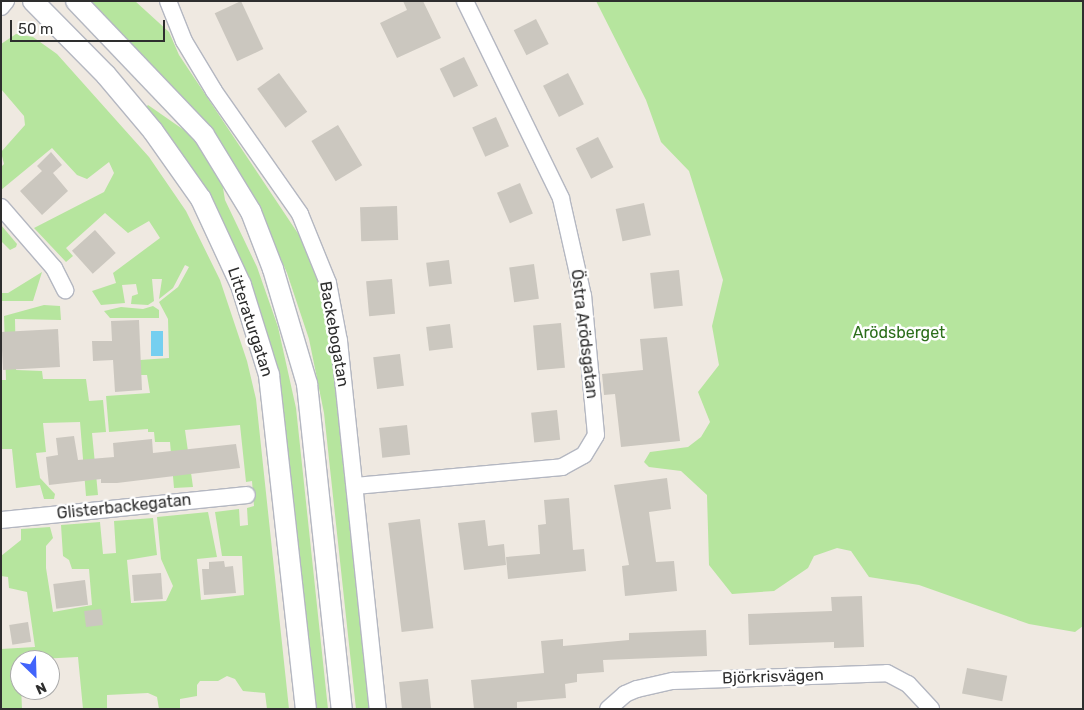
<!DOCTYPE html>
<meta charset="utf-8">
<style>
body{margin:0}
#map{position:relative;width:1084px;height:710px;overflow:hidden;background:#efe9e1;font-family:Rubik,sans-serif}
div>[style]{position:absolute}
.green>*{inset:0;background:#b6e59e}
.water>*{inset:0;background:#75cff0;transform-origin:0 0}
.building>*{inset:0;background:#cbc7bf;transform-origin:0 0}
.roads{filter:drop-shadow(1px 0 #b4b7c1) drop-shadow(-1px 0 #b4b7c1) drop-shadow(0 1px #b4b7c1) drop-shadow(0 -1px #b4b7c1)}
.minor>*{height:16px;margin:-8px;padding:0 8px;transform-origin:8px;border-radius:8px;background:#fff}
.tertiary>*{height:20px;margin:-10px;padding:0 10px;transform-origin:10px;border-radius:10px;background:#fff}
span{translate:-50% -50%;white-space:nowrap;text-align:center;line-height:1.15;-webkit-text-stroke:5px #fff;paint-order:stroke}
.street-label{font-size:16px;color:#2e2e2e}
.park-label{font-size:16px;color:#2c6e1b}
.frame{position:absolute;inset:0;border:2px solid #2e2e2e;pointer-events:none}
.north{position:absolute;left:10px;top:650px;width:50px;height:50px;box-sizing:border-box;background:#fff;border:1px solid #ababab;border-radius:50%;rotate:156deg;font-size:14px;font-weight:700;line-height:20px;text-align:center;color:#2e2e2e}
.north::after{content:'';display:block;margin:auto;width:18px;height:22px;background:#4264fb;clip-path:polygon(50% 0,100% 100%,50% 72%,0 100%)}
.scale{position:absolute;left:10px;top:20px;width:155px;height:22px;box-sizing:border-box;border:2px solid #2e2e2e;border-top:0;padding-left:6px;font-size:15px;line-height:18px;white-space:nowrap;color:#2e2e2e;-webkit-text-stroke:4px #fff;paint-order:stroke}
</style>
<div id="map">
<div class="green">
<div style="clip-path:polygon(88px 1px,135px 1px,169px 32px,179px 55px,301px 238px,319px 283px,329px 319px,369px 709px,356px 709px,324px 413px,309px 339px,287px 273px,259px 210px,224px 150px)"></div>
<div style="clip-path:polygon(596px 1px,1083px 1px,1083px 626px,1075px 632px,1029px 624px,919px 585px,869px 577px,851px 551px,837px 548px,814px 556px,808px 568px,774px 591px,732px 594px,709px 565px,707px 495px,681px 471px,649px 467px,644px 462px,650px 452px,688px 447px,701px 437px,710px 422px,698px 392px,719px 365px,712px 326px,723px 280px,689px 171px,661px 142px,646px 100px)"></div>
<div style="clip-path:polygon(16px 34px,33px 37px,57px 54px,149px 157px,186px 211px,220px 280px,247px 361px,256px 399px,289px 709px,267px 709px,265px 693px,243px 691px,235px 679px,227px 676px,218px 681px,200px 681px,197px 685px,197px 696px,180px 699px,180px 708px,159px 709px,157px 697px,148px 693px,107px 695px,107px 709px,83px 709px,78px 657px,20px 660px,22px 709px,1px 709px,1px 649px,35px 647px,27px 592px,9px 588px,8px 577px,1px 576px,1px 556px,21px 540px,21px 529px,50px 527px,53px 538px,46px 546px,46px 568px,53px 612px,92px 605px,89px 569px,72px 569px,69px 560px,63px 556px,61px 525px,100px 522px,103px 554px,116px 553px,114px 521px,153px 518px,157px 555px,127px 560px,131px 603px,166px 601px,173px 586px,161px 559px,157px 517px,208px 512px,217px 557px,197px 559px,201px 600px,244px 595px,242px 556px,222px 556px,215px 512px,239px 509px,240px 526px,248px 525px,247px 508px,254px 506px,252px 481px,246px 482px,240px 425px,185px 430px,193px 487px,174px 488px,170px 442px,155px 442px,154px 432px,148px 432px,148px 429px,109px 432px,106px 396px,150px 393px,147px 375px,139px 375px,140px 360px,169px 358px,168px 319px,159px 302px,178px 287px,189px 267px,185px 265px,173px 288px,159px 299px,162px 279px,152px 279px,154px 301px,148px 305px,131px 304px,132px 296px,138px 294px,136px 284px,122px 285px,125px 303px,101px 305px,92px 291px,116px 283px,113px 273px,160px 238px,149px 221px,128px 233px,105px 213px,66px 248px,73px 256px,66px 262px,34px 228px,104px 192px,114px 173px,109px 162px,87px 179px,77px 175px,52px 148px,1px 190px,1px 167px,4px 164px,1px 152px,25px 125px,24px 116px,1px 89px,1px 44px)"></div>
<div style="clip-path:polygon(148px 105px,194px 137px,222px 182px,225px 200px,257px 267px,278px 327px,296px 408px,328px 709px,315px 709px,264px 331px,145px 108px)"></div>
<div style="clip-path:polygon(1px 225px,17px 244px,16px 247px,10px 250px,1px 241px)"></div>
<div style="clip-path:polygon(42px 272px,33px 301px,1px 301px,1px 293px,8px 293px)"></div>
<div style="clip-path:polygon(44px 305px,60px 306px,61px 320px,15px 319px,16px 370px,42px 371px,43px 379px,86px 379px,89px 401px,103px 400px,106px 432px,92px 433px,98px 495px,86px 496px,80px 422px,43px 423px,46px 452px,36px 453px,40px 478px,55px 494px,54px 499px,44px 499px,40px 485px,16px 488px,12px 449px,1px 449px,1px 380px,6px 380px,4px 316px)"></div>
<div style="clip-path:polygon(153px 306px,159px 310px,159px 318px,110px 318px,104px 311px,121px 307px,143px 309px)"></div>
</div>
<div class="water">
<div style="left:151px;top:331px;width:12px;height:25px"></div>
</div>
<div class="building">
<div style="left:241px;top:1px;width:53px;height:29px;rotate:65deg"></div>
<div style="clip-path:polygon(403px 1px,423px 1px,441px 38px,397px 58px,380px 23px,407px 10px)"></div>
<div style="left:536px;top:19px;width:28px;height:25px;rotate:63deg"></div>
<div style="left:464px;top:57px;width:32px;height:27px;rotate:64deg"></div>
<div style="left:279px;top:73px;width:48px;height:27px;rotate:54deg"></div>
<div style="left:568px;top:73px;width:35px;height:28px;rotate:63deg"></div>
<div style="left:496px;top:117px;width:32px;height:26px;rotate:66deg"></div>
<div style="left:338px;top:125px;width:47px;height:31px;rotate:59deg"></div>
<div style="left:598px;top:137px;width:34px;height:25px;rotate:63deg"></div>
<div style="clip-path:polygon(51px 152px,62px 165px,53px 173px,68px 191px,42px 215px,20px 191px,42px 171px,37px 166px)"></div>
<div style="left:520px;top:183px;width:33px;height:25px;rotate:67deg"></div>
<div style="left:644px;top:203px;width:33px;height:29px;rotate:78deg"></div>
<div style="left:397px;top:206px;width:34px;height:37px;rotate:88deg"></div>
<div style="left:95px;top:230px;width:31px;height:31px;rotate:48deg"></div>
<div style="left:449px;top:260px;width:24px;height:23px;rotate:83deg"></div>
<div style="left:534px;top:264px;width:35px;height:25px;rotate:82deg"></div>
<div style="left:679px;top:270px;width:36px;height:29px;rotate:84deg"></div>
<div style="left:392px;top:279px;width:35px;height:26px;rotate:85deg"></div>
<div style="clip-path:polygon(139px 320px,142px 390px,115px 392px,113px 360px,93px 361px,92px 341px,112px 341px,111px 321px)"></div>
<div style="left:561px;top:323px;width:45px;height:28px;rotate:85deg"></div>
<div style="left:450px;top:324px;width:24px;height:24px;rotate:83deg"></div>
<div style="left:58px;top:329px;width:38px;height:57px;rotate:87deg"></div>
<div style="clip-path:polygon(667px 337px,680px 441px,621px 447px,615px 394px,604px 395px,602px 374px,643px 370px,640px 339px)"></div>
<div style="left:400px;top:354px;width:32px;height:27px;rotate:83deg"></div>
<div style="left:557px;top:410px;width:30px;height:26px;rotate:84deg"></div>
<div style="left:407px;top:425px;width:30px;height:28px;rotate:84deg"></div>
<div style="clip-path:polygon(74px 436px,78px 460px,114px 457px,113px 443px,152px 439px,153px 453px,236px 444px,240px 468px,117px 483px,101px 483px,101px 479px,49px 485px,46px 457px,58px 455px,56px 438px)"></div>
<div style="clip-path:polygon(667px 478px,671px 509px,649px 512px,656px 562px,674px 561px,677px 591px,625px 596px,622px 566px,629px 565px,614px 485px)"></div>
<div style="clip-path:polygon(569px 498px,573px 550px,584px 549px,586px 571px,508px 579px,506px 557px,540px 554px,538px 525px,546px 524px,544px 500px)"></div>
<div style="left:420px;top:519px;width:110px;height:32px;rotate:83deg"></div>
<div style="clip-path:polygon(485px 520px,488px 546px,504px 544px,506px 565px,464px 570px,458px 523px)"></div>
<div style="clip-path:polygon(224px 561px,225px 567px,233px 566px,236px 593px,204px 595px,202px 569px,209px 569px,209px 562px)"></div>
<div style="left:161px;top:573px;width:26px;height:29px;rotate:86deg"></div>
<div style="left:85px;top:580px;width:25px;height:32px;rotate:83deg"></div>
<div style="clip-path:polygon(862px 596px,864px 647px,834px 648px,834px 642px,749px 645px,748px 614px,832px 611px,831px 597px)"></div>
<div style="left:101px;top:609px;width:16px;height:17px;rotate:83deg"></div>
<div style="left:28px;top:622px;width:20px;height:19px;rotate:81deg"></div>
<div style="clip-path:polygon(706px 630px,707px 656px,603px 660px,604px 672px,577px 674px,577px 682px,565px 684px,566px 698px,517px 702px,517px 709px,474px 709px,471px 680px,544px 673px,541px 641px,563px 639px,563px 646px,629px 640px,629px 633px)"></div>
<div style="left:967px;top:668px;width:41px;height:26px;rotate:11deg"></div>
<div style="left:428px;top:679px;width:30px;height:29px;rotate:84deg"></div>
</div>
<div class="roads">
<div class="minor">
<div style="left:168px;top:1px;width:43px;rotate:68.2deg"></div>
<div style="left:184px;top:41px;width:58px;rotate:59deg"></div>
<div style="left:214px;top:91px;width:150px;rotate:55deg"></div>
<div style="left:300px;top:214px;width:74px;rotate:67.9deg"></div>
<div style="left:328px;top:283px;width:59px;rotate:79.3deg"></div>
<div style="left:339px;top:341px;width:370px;rotate:84deg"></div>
<div style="left:1px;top:7px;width:8px;rotate:-50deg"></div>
<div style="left:1px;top:207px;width:81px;rotate:49deg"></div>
<div style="left:54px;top:268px;width:25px;rotate:63deg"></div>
<div style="left:355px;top:486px;width:208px;rotate:-5.2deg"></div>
<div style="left:562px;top:467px;width:25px;rotate:-29deg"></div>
<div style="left:584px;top:455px;width:23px;rotate:-59deg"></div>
<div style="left:596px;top:435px;width:140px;rotate:-95.3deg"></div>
<div style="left:583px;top:296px;width:100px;rotate:-102.7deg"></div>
<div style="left:561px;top:198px;width:219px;rotate:-116deg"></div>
<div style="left:1px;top:520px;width:247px;rotate:-5.8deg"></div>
<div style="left:608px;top:709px;width:23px;rotate:-41deg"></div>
<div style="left:625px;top:694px;width:13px;rotate:-23deg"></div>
<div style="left:637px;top:689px;width:37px;rotate:-13deg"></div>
<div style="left:673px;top:681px;width:214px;rotate:-2.1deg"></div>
<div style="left:887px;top:673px;width:24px;rotate:28deg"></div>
<div style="left:908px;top:684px;width:34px;rotate:47deg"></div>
</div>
<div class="tertiary">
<div style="left:33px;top:1px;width:104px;rotate:45.4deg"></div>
<div style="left:106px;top:75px;width:73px;rotate:50deg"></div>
<div style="left:153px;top:131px;width:83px;rotate:54.8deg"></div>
<div style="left:201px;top:199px;width:95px;rotate:65.1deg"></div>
<div style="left:241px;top:285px;width:94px;rotate:72.7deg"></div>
<div style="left:269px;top:375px;width:336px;rotate:83.7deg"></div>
<div style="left:76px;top:1px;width:185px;rotate:46.3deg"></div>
<div style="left:204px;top:135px;width:90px;rotate:58.6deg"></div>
<div style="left:251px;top:212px;width:61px;rotate:68.9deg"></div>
<div style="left:273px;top:269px;width:120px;rotate:73.5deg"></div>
<div style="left:307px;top:384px;width:327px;rotate:83.9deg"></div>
</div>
</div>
<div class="street-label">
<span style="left:250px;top:322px;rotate:72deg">Litteraturgatan</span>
<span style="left:334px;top:334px;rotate:80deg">Backebogatan</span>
<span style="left:584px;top:334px;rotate:83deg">Östra Arödsgatan</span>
<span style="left:124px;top:507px;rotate:-6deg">Glisterbackegatan</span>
<span style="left:773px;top:677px;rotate:-2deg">Björkrisvägen</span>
</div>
<div class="park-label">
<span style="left:899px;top:333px">Arödsberget</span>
</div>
<div class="frame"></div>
<div class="north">N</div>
<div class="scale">50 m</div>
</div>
